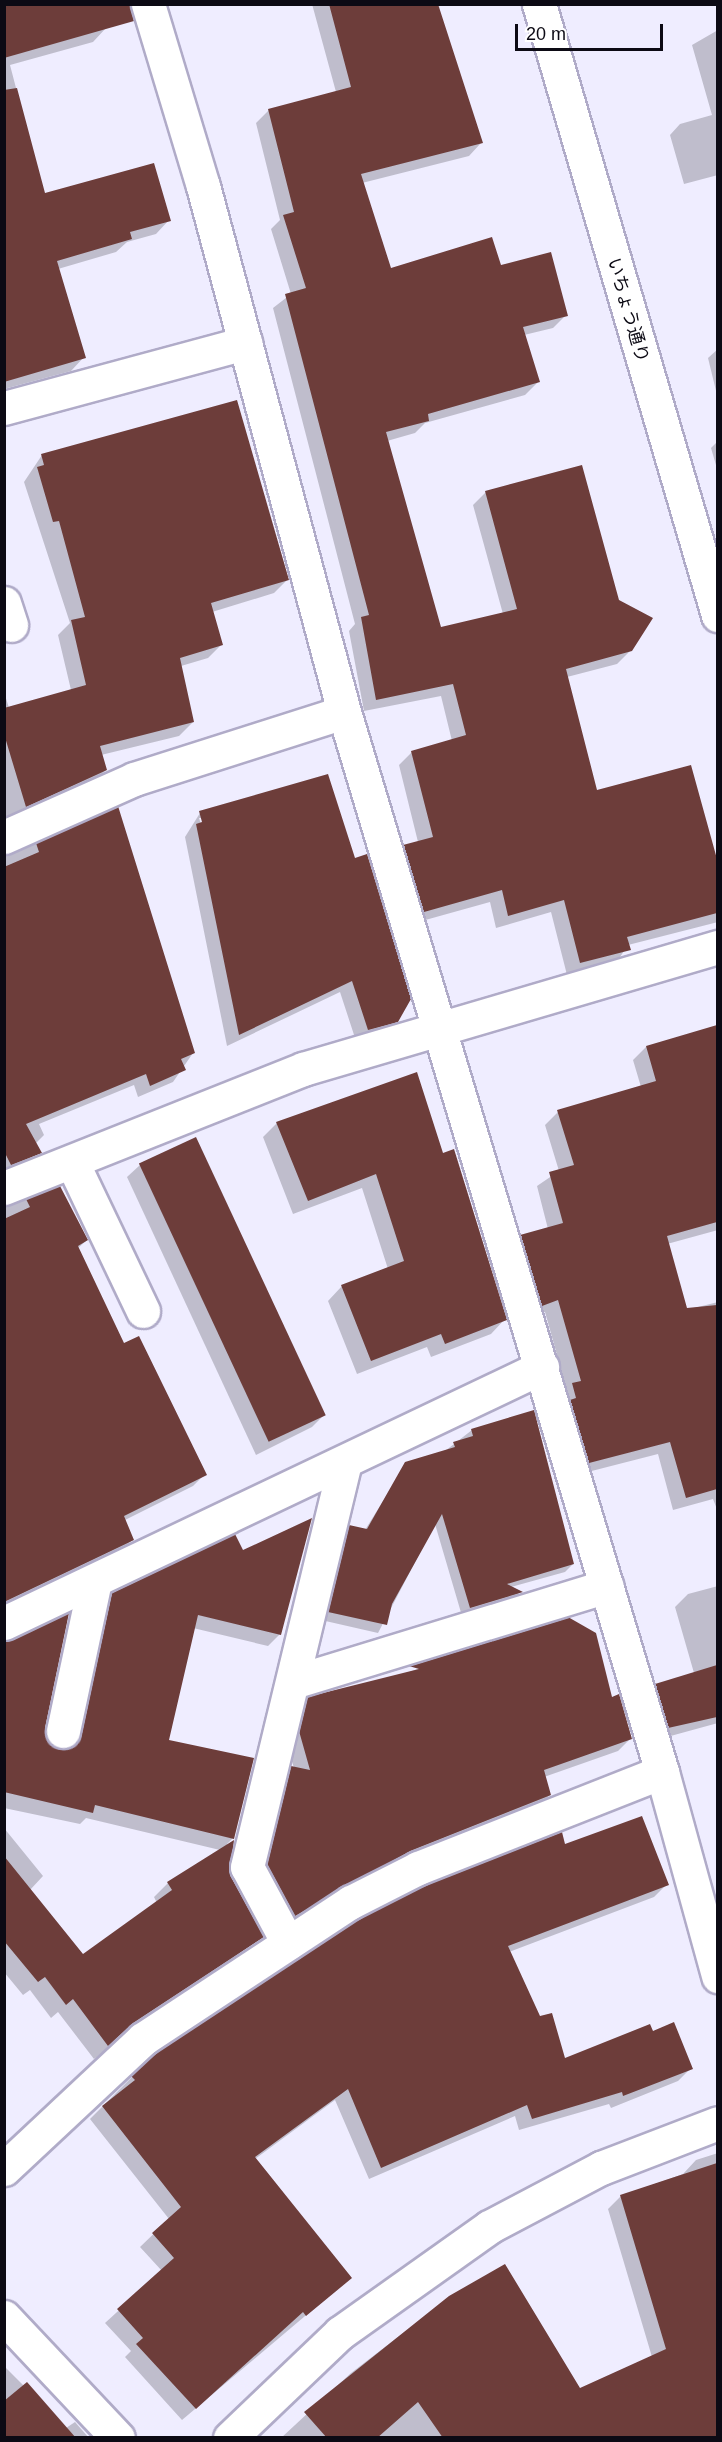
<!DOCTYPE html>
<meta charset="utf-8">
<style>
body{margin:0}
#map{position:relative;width:722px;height:2442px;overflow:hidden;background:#efedff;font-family:Helvetica,"Noto Sans JP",sans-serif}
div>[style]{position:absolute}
.shadow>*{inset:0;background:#0003}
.building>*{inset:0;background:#6d3d3a;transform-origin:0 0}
.roads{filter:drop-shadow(2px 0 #b0abc8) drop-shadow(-2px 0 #b0abc8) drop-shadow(0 2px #b0abc8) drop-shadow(0 -2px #b0abc8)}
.minor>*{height:33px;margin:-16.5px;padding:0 16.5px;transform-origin:16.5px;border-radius:16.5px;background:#fff}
span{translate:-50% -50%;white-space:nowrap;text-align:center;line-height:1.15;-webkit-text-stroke:6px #fff;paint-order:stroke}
.street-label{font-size:18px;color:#0c0a14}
.frame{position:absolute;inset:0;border:6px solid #0c0a14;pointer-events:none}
.scale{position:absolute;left:515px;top:24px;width:148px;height:27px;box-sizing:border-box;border:3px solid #0c0a14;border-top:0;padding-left:8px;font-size:18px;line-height:21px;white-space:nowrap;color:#0c0a14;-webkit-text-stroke:4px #fff;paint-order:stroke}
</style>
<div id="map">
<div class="shadow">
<div style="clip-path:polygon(4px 4px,106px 28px,93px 42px,10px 65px,44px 195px,169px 220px,156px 234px,127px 242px,116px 252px,58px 269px,84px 357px,71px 371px,4px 389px)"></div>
<div style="clip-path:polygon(312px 4px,436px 4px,481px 143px,469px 156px,362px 183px,390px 270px,500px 267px,566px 315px,553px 328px,524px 335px,538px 382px,525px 395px,425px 423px,415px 433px,387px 441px,440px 629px,503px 614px,473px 505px,486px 492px,631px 650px,617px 664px,567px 677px,596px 792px,690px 767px,718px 865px,718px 922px,628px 945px,616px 963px,567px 975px,551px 912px,496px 928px,490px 902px,411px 924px,391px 859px,418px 842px,399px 765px,412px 752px,452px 741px,441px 696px,364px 711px,349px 631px,355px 624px,273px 308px,291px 294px,271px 229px,280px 220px,256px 123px,269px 110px,336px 92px)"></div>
<div style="clip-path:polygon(718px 30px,718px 175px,684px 184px,670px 135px,680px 124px,712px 115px,692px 45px)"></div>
<div style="clip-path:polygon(718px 349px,718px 399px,708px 358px)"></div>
<div style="clip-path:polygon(718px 441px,718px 472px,711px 448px)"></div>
<div style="clip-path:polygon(42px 455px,287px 580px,274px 593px,212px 612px,221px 645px,208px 658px,181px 666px,193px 722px,179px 736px,101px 755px,106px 770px,92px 784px,4px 823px,4px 692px,9px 708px,71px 690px,58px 635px,70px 623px,24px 482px)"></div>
<div style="clip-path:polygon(118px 809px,193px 1053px,173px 1082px,138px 1097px,134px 1085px,39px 1124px,44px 1135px,35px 1144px,40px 1152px,4px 1175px,4px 854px)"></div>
<div style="clip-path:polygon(evenodd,200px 813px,397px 1021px,384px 1033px,356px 1041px,340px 992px,227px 1046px,185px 837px,200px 813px,199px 818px,202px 818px,203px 830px,199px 818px)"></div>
<div style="clip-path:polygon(718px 1027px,718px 1230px,667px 1244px,686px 1310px,718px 1302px,718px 1512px,713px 1499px,673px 1510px,658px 1454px,576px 1475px,560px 1398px,567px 1391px,545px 1312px,529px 1318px,508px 1249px,521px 1236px,548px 1229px,537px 1186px,559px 1171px,545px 1125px,558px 1112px,641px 1087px,633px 1060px,646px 1047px)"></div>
<div style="clip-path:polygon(277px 1123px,442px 1155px,505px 1319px,491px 1334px,431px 1357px,427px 1347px,357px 1374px,328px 1301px,342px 1286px,388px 1269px,362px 1188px,293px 1214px,263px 1137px)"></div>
<div style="clip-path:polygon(140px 1165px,324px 1415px,312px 1427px,256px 1455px,127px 1177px)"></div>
<div style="clip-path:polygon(60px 1188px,87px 1240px,77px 1249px,123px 1345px,205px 1474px,193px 1486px,125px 1520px,132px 1540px,120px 1552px,4px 1607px,4px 1206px)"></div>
<div style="clip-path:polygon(472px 1430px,573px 1564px,565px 1572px,511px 1587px,520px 1592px,513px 1600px,462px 1616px,435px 1524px,378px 1633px,321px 1620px,342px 1535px,350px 1527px,365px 1530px,406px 1464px,445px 1451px)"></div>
<div style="clip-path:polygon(718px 1586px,718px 1723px,656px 1740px,643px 1698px,656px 1685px,694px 1673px,675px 1607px,688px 1594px)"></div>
<div style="clip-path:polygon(113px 1594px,280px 1634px,268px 1646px,193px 1628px,167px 1741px,233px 1838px,227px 1844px,229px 1875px,262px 1937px,94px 2059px,58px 2012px,51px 2018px,30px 1990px,23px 1995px,4px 1972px,4px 1828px,43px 1876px,30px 1890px,83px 1956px,157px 1903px,154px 1897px,168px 1883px,220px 1850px,86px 1818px,80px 1824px,4px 1808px,4px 1643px,49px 1746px,68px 1750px,100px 1606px)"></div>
<div style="clip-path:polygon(568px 1619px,631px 1738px,618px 1751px,544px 1777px,550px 1795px,537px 1807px,282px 1928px,255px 1877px,279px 1780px,294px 1768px,287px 1745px,296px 1711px,308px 1699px,403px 1674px)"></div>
<div style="clip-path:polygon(564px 1846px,667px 1884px,654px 1897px,509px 1952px,540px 2018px,564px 2060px,652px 2033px,691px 2068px,678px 2081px,611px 2108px,609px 2104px,519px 2130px,515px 2116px,369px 2179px,335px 2100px,255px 2159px,350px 2278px,182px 2420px,125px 2357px,131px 2351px,105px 2323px,162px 2271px,140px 2247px,169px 2219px,90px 2119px,132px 2077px)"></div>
<div style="clip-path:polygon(718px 2153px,718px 2438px,281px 2438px,351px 2373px,450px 2297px,579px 2390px,652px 2357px,608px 2209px,621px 2196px,683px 2174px,696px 2160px)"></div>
<div style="clip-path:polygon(4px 2366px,66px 2428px,75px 2422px,89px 2438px,4px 2438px)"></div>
</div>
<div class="building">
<div style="clip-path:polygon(4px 4px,130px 4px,134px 21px,4px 58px)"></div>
<div style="clip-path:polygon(329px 4px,438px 4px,483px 143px,361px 174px,391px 268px,492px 237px,501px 265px,551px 252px,568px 316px,523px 327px,540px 382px,428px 414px,429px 421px,386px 432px,441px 627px,517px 609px,485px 491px,582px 465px,619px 600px,653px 618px,632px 651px,566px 669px,597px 790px,691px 765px,717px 859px,717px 913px,627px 937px,631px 950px,580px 963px,564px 900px,508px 916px,502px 890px,424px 912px,403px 845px,433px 837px,411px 751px,466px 735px,453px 684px,376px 700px,361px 617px,369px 615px,285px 294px,306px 288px,283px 215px,294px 212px,268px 109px,351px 87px)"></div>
<div style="clip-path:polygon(17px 88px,45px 193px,154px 163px,171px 221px,130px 232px,132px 239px,57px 261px,86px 358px,4px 382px,4px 90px)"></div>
<div style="clip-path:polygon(237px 400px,289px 580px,211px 603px,223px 645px,180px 658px,194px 722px,100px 746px,107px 770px,26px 807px,4px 734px,4px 708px,86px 685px,71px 620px,85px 617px,59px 521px,53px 522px,37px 467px,44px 465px,41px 454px)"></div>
<div style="clip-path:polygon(328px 774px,355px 858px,367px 854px,411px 999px,398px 1022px,368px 1030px,352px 981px,239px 1035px,196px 824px,202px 822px,199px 811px)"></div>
<div style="clip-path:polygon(118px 806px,195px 1053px,181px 1059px,186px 1070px,150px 1086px,146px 1074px,26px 1124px,42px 1153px,11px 1165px,4px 1151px,4px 867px,39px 852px,36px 843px)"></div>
<div style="clip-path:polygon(717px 1025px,717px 1222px,667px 1236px,687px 1308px,717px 1305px,717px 1489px,686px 1498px,670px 1442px,589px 1463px,570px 1400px,576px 1398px,572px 1383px,581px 1381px,558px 1300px,542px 1306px,520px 1235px,563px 1223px,549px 1172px,574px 1165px,557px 1110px,656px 1081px,646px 1046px)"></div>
<div style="clip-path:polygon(417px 1072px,443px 1153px,454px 1149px,507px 1320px,445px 1344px,441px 1334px,371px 1361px,341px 1285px,404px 1261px,376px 1174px,308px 1201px,276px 1122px)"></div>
<div style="left:196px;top:1137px;width:307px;height:63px;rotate:65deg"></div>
<div style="clip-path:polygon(60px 1186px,88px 1240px,78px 1246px,124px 1343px,139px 1336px,207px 1475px,124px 1516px,134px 1540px,4px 1602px,4px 1219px,30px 1207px,26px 1199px)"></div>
<div style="clip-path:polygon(534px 1410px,574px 1564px,507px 1584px,523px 1592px,470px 1608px,442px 1514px,392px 1604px,387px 1625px,328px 1612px,349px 1525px,367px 1529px,405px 1462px,455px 1447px,453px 1442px,473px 1436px,471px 1429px)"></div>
<div style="clip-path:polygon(312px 1518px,281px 1635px,198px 1615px,169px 1740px,254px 1758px,234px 1839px,95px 1805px,93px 1813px,4px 1792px,4px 1641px,69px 1613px,45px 1728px,51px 1745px,69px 1749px,81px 1735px,112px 1593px,235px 1534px,243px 1550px)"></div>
<div style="clip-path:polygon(568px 1617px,596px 1633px,612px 1697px,619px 1694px,632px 1739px,544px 1770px,551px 1795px,410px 1851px,295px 1916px,267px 1864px,291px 1766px,310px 1770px,299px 1731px,307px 1697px,419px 1669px,409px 1666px)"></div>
<div style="clip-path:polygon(717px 1665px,717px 1717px,668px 1728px,655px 1684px)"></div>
<div style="clip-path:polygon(642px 1816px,669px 1885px,508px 1946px,540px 2016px,552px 2013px,565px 2058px,650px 2024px,653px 2031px,674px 2022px,693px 2069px,623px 2096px,622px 2092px,532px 2119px,527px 2105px,381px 2168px,348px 2089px,255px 2157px,352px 2278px,306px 2316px,303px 2312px,196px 2409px,136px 2344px,143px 2338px,117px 2309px,174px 2258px,152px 2233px,181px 2207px,102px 2106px,135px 2080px,131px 2076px,155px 2054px,360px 1918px,426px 1885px,562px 1832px,565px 1844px)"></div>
<div style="clip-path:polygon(234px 1840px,230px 1875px,264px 1937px,133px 2023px,108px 2046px,73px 1999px,66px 2005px,45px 1977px,38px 1982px,4px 1941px,4px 1856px,83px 1954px,172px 1890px,167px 1882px)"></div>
<div style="clip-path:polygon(717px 2163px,717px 2438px,443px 2438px,418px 2402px,377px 2438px,327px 2438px,304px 2412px,449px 2296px,505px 2264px,580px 2388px,666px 2349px,620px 2195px)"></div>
<div style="clip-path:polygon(27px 2382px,76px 2438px,4px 2438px,4px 2401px)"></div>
</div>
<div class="roads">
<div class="minor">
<div style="left:148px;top:4px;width:190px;rotate:73.2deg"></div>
<div style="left:203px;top:186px;width:545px;rotate:74.99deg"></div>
<div style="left:344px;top:712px;width:1107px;rotate:73.3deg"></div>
<div style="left:662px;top:1772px;width:212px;rotate:74.6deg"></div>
<div style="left:539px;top:4px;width:637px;rotate:73.67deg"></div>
<div style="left:4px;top:408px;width:250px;rotate:-15.1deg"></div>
<div style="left:4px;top:603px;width:23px;rotate:72deg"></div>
<div style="left:4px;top:837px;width:142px;rotate:-24deg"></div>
<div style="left:134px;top:779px;width:220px;rotate:-17.7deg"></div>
<div style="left:72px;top:1162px;width:165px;rotate:64.5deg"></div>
<div style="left:4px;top:1188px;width:322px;rotate:-21.7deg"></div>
<div style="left:303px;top:1069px;width:433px;rotate:-16.4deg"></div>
<div style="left:4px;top:1623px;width:596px;rotate:-25.45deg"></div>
<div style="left:293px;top:1682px;width:328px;rotate:-17deg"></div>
<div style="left:63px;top:1731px;width:153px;rotate:-78deg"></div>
<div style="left:288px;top:1943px;width:86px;rotate:-118.3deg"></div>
<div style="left:247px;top:1867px;width:416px;rotate:-76.4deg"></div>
<div style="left:4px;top:2169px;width:190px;rotate:-43.1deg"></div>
<div style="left:143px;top:2039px;width:249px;rotate:-33.4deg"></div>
<div style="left:351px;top:1902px;width:75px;rotate:-26.9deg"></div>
<div style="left:418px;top:1868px;width:262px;rotate:-21.5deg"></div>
<div style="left:4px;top:2317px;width:166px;rotate:46.7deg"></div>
<div style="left:230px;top:2438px;width:152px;rotate:-43.7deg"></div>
<div style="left:340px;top:2333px;width:183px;rotate:-35.4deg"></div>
<div style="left:489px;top:2227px;width:127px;rotate:-27.8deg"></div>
<div style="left:601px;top:2168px;width:125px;rotate:-21deg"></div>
</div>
</div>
<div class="street-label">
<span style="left:628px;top:310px;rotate:74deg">いちょう通り</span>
</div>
<div class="frame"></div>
<div class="scale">20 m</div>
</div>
